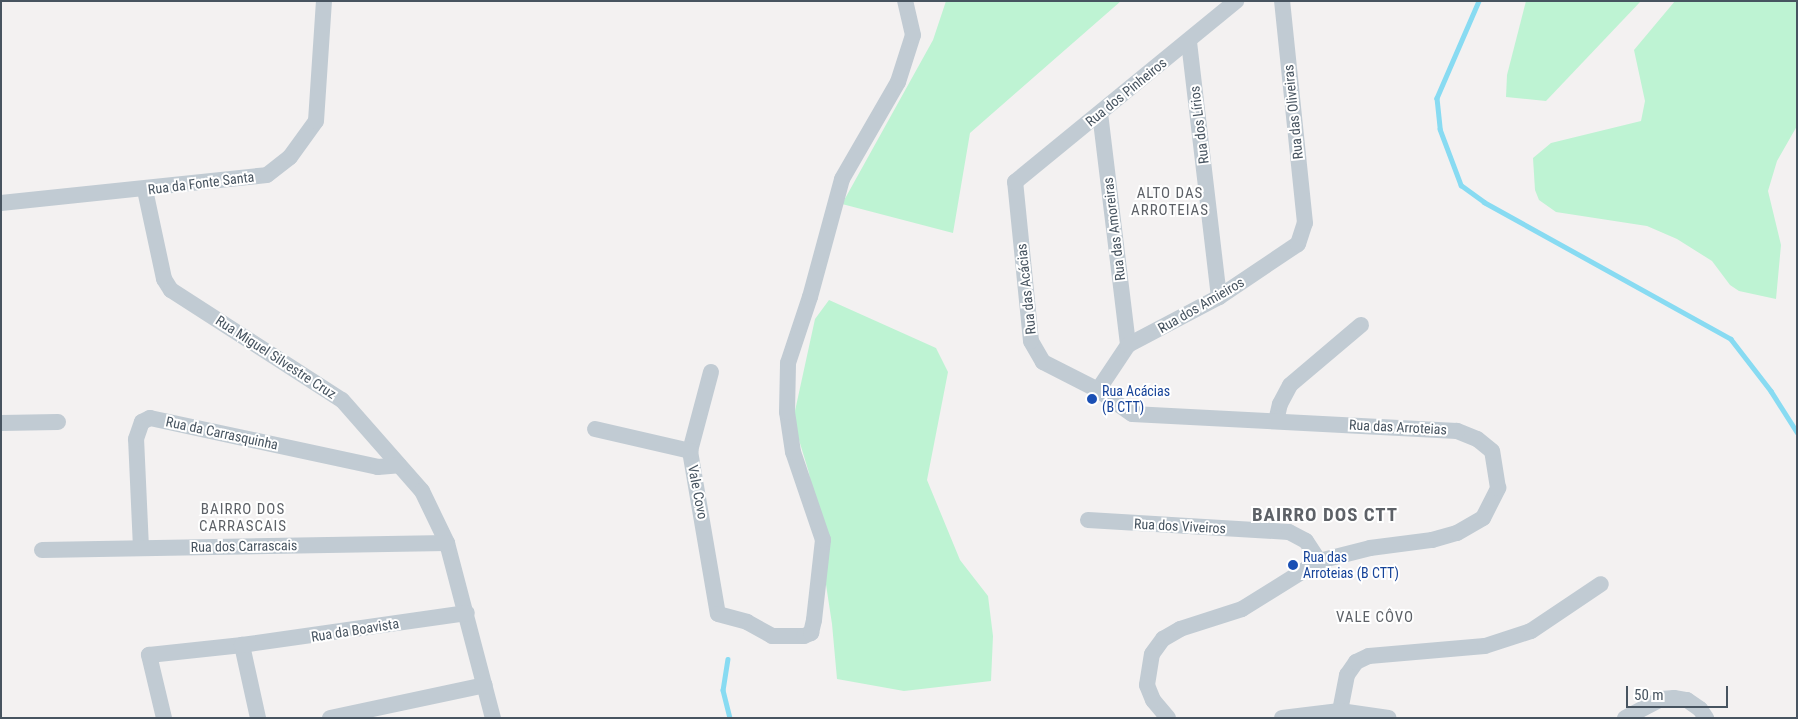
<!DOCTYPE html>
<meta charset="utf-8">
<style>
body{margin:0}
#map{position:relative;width:1798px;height:719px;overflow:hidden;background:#f3f1f1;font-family:"Roboto Condensed",sans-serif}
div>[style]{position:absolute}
.green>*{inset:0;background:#bef3d3}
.stream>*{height:4.5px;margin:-2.25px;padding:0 2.25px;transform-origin:2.25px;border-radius:2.25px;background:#88dbf2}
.minor>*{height:16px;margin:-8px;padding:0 8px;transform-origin:8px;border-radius:8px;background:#c1cbd3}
.dots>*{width:14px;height:14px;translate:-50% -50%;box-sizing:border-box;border:2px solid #fff;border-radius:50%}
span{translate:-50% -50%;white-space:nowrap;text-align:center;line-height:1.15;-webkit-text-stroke:4px #fff;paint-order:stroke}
.street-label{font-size:14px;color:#475460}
.transit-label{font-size:14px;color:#164399}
.left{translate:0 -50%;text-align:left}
.neighbourhood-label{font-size:15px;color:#5d6167;letter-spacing:1px}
.district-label{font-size:19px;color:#5d6167;font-weight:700;letter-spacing:1px}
.frame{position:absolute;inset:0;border:2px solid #475460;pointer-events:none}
.scale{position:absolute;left:1626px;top:686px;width:102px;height:22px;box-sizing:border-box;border:2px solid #475460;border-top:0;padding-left:6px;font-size:15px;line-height:18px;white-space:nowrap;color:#475460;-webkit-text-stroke:4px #fff;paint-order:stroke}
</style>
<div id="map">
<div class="green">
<div style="clip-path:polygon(946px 1px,1121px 1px,970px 133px,953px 233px,842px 204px,933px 40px)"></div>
<div style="clip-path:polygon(1526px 1px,1641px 1px,1546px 101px,1506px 97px,1507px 75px)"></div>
<div style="clip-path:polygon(1675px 1px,1797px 1px,1797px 126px,1777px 161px,1768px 191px,1781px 245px,1776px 299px,1739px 291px,1730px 285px,1712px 261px,1677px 239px,1647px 226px,1556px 212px,1539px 200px,1535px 190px,1533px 158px,1551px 143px,1641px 121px,1645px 101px,1634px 50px)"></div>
<div style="clip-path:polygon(829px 300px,936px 348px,948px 372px,927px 480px,960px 560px,988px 596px,993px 636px,991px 681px,904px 691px,837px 679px,832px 624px,809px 473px,793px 420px,815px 319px)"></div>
</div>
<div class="stream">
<div style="left:1479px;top:1px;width:106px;rotate:113.4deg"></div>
<div style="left:1437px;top:98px;width:31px;rotate:84deg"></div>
<div style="left:1440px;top:129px;width:60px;rotate:69.4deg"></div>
<div style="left:1461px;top:185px;width:29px;rotate:36deg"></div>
<div style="left:1484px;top:202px;width:282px;rotate:29deg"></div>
<div style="left:1731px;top:339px;width:66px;rotate:52.4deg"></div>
<div style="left:1771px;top:391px;width:49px;rotate:57.6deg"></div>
<div style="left:728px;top:659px;width:31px;rotate:99deg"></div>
<div style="left:723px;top:690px;width:29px;rotate:76deg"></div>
</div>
<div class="minor">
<div style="left:1189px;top:42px;width:257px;rotate:83.3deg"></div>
<div style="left:1100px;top:113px;width:234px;rotate:83.1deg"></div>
<div style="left:145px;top:190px;width:91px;rotate:77.9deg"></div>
<div style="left:164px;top:279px;width:13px;rotate:58deg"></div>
<div style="left:171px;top:290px;width:203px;rotate:32.8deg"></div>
<div style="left:342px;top:400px;width:121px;rotate:48.7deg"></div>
<div style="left:422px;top:491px;width:58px;rotate:64.3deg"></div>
<div style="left:447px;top:543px;width:181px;rotate:75.3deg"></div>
<div style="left:1px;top:203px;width:267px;rotate:-6deg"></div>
<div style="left:267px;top:175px;width:29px;rotate:-38deg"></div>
<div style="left:290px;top:157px;width:44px;rotate:-54.2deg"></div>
<div style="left:316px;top:121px;width:120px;rotate:-86.2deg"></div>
<div style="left:711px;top:372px;width:82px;rotate:104.9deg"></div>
<div style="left:690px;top:451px;width:165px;rotate:80.3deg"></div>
<div style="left:718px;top:614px;width:30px;rotate:15deg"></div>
<div style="left:747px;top:622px;width:29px;rotate:29deg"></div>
<div style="left:772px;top:636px;width:32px"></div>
<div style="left:804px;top:636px;width:8px;rotate:-23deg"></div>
<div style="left:811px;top:633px;width:13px;rotate:-77deg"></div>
<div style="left:814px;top:620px;width:81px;rotate:-83.6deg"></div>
<div style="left:823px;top:540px;width:93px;rotate:-108.8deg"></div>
<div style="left:793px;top:452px;width:40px;rotate:-98.5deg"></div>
<div style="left:787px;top:412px;width:49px;rotate:-88.8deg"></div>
<div style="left:788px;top:363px;width:70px;rotate:-71.6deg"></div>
<div style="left:810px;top:297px;width:122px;rotate:-74.8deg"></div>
<div style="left:842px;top:179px;width:112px;rotate:-60deg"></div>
<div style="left:898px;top:82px;width:49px;rotate:-72.3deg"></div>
<div style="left:913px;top:35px;width:35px;rotate:-103deg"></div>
<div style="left:1098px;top:390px;width:54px;rotate:-56.3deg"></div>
<div style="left:1128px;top:345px;width:103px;rotate:-27.8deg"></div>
<div style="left:1219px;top:297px;width:95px;rotate:-33.9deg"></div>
<div style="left:1298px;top:244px;width:22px;rotate:-72deg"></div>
<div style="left:1305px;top:223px;width:223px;rotate:-95.9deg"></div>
<div style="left:1276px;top:421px;width:17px;rotate:-77deg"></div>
<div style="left:1280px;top:404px;width:21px;rotate:-62deg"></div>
<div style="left:1290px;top:385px;width:93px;rotate:-40.2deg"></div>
<div style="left:1px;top:423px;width:57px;rotate:-1deg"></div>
<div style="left:595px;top:429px;width:98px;rotate:13deg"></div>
<div style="left:1088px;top:520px;width:201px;rotate:3.4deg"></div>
<div style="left:1289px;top:532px;width:19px;rotate:28deg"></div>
<div style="left:1306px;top:541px;width:24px;rotate:57deg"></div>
<div style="left:141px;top:548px;width:109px;rotate:-92.6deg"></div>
<div style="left:136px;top:439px;width:18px;rotate:-71deg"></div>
<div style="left:142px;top:422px;width:9px;rotate:-27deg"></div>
<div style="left:150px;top:418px;width:233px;rotate:12.1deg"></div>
<div style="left:378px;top:467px;width:21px;rotate:-5deg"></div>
<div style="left:42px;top:550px;width:405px;rotate:-1deg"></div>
<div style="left:1340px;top:711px;width:37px;rotate:-79deg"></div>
<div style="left:1347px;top:675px;width:16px;rotate:-55deg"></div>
<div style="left:1356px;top:662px;width:14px;rotate:-25deg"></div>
<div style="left:1369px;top:656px;width:116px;rotate:-4.9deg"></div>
<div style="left:1485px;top:646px;width:48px;rotate:-18.1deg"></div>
<div style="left:1531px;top:631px;width:84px;rotate:-33.9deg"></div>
<div style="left:164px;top:718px;width:65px;rotate:-103.4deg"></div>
<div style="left:149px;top:655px;width:94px;rotate:-6.1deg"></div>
<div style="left:258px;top:718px;width:75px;rotate:-102.4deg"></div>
<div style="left:242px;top:645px;width:227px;rotate:-8.1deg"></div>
<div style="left:330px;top:718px;width:158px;rotate:-12deg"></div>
<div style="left:1168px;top:718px;width:23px;rotate:-130deg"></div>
<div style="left:1153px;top:700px;width:16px;rotate:-112deg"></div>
<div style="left:1147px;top:685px;width:31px;rotate:-81deg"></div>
<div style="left:1152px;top:654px;width:19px;rotate:-54deg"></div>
<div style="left:1163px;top:639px;width:20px;rotate:-30deg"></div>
<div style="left:1180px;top:629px;width:65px;rotate:-17.9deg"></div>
<div style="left:1242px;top:609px;width:91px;rotate:-31.9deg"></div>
<div style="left:1319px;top:561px;width:53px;rotate:-14.3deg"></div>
<div style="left:1370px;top:548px;width:63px;rotate:-7.4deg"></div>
<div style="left:1432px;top:540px;width:26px;rotate:-16deg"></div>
<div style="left:1457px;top:533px;width:30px;rotate:-30deg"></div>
<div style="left:1483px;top:518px;width:34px;rotate:-63deg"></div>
<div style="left:1498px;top:488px;width:37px;rotate:-99deg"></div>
<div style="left:1492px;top:451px;width:19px;rotate:-141deg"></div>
<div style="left:1477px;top:439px;width:22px;rotate:-158deg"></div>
<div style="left:1457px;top:431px;width:325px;rotate:-177deg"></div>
<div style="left:1132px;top:414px;width:42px;rotate:-144.8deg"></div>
<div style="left:1098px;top:390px;width:62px;rotate:-153deg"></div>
<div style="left:1043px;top:362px;width:24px;rotate:-120deg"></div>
<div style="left:1031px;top:341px;width:160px;rotate:-95.7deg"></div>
<div style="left:1015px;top:182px;width:286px;rotate:-39.3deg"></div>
<div style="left:1282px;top:718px;width:58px;rotate:-6.9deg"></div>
<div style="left:1340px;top:711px;width:49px;rotate:8.1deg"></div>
<div style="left:1625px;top:718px;width:41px;rotate:-27.8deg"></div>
<div style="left:1661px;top:699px;width:13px;rotate:-4deg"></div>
<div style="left:1674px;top:698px;width:13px;rotate:9deg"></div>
<div style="left:1687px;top:700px;width:16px;rotate:35deg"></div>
<div style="left:1700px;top:709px;width:11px;rotate:56deg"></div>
</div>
<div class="dots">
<div style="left:1092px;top:399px;background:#1a4fb4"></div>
<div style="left:1293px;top:565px;background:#1a4fb4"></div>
</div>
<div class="street-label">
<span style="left:1126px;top:92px;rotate:-39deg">Rua dos Pinheiros</span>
<span style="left:1293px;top:112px;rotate:-96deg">Rua das Oliveiras</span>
<span style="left:1199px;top:125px;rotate:-97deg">Rua dos Lírios</span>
<span style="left:201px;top:183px;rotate:-7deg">Rua da Fonte Santa</span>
<span style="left:1114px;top:229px;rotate:-97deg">Rua das Amoreiras</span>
<span style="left:1026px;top:289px;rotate:-96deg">Rua das Acácias</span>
<span style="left:1201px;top:305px;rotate:-30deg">Rua dos Amieiros</span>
<span style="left:276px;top:357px;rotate:33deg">Rua Miguel Silvestre Cruz</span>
<span style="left:1398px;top:427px;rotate:3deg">Rua das Arroteias</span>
<span style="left:222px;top:433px;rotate:12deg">Rua da Carrasquinha</span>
<span style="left:698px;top:492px;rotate:79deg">Vale Covo</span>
<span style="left:1180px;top:526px;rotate:3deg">Rua dos Viveiros</span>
<span style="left:244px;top:546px;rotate:-1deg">Rua dos Carrascais</span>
<span style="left:355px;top:630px;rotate:-9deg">Rua da Boavista</span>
</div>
<div class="transit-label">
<span class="left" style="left:1102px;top:399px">Rua Acácias<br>(B CTT)</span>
<span class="left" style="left:1303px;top:565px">Rua das<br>Arroteias (B CTT)</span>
</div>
<div class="neighbourhood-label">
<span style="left:1170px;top:202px">ALTO DAS<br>ARROTEIAS</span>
<span style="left:243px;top:518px">BAIRRO DOS<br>CARRASCAIS</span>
<span style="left:1375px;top:618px">VALE CÔVO</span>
</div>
<div class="district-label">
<span style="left:1325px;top:515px">BAIRRO DOS CTT</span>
</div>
<div class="frame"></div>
<div class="scale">50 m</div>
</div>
